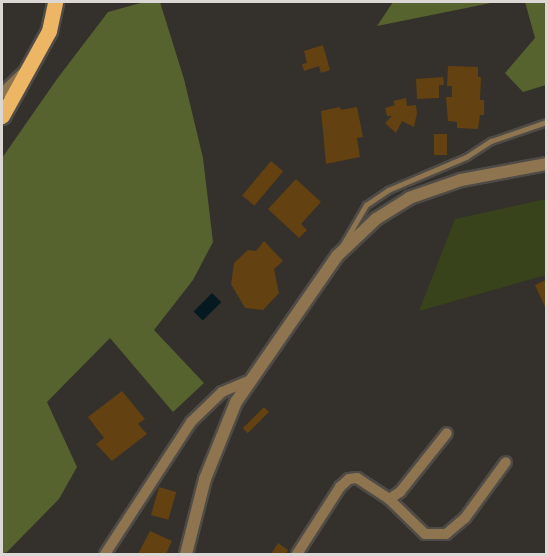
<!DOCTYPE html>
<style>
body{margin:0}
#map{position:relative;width:548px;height:556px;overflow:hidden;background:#34302b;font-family:"PT Sans",sans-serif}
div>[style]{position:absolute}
.green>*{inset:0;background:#39431b}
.forest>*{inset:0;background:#56632e}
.water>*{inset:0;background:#041920;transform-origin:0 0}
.building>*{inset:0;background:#634110;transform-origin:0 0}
.roads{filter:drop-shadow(2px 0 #4f4b46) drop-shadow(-2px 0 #4f4b46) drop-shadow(0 2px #4f4b46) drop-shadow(0 -2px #4f4b46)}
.service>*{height:5px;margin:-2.5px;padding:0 2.5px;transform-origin:2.5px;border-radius:2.5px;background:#8e744f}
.minor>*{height:10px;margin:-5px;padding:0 5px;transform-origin:5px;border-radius:5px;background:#8e744f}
.tertiary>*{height:12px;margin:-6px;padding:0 6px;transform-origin:6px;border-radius:6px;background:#8e744f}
.primary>*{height:15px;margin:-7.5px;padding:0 7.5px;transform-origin:7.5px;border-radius:7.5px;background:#ecb665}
span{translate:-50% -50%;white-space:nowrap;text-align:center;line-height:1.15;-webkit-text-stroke:6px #34302b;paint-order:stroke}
.frame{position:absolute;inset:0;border:3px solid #dad7d4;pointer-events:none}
</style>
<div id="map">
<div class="green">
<div style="clip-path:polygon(546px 199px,546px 275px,419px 311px,455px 219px)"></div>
</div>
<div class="forest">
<div style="clip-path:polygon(144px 2px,160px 2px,184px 79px,203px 158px,213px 242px,193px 280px,154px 330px,204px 383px,173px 412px,110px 338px,47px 402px,77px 467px,59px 499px,7px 552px,2px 554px,2px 158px,57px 79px,108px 12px)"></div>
<div style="clip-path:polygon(393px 2px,496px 2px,377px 26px)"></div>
<div style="clip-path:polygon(525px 2px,546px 2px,546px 85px,523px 92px,505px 73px,535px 38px)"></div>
</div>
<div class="water">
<div style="left:212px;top:293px;width:13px;height:26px;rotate:45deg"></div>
</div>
<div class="building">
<div style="clip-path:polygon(323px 45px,330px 70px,321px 73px,319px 66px,304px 71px,302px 64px,307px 63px,304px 51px)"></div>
<div style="clip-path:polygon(448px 66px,478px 67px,478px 77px,481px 77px,480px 100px,484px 100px,484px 115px,480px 115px,478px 129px,457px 128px,457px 122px,448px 121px,446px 97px,452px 97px,452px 86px,447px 86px)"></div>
<div style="clip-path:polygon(443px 77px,444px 85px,439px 85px,439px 98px,417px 99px,416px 79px)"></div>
<div style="clip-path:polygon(406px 98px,407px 106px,416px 105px,417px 113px,414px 127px,402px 121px,396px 133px,385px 123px,392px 116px,387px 116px,385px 108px,395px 105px,393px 101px)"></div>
<div style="clip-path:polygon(340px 107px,341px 110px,357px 107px,363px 137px,357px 138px,360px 157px,326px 164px,321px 111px)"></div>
<div style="left:434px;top:134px;width:13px;height:21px"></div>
<div style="left:271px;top:161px;width:16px;height:45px;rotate:40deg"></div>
<div style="clip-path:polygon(296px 179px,321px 202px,301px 224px,307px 230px,299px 238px,268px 209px)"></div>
<div style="clip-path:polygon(264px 241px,283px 261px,274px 269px,279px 293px,263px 310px,245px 308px,231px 284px,234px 263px,248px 250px,256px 251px)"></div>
<div style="clip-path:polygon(546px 280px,546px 309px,535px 285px)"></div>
<div style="clip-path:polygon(122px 391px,145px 419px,138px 424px,147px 434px,112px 461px,96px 444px,104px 438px,88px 417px)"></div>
<div style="left:264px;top:407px;width:7px;height:30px;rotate:45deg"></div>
<div style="left:159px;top:487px;width:18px;height:29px;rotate:16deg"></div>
<div style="clip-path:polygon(150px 531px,172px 541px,166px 554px,138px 554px)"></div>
<div style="clip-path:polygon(278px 543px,288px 550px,286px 554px,271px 554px)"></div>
</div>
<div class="roads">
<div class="service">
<div style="left:342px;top:246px;width:48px;rotate:-59.7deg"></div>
<div style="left:366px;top:205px;width:27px;rotate:-34deg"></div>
<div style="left:388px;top:190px;width:85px;rotate:-22.9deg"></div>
<div style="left:466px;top:157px;width:30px;rotate:-33deg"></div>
<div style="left:491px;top:141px;width:58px;rotate:-19.1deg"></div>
</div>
<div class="minor">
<div style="left:2px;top:93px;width:28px;rotate:-44deg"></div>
<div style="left:389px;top:499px;width:50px;rotate:44.2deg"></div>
<div style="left:425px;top:534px;width:21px"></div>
<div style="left:446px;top:534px;width:25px;rotate:-40deg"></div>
<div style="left:465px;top:518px;width:69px;rotate:-53.8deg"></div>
<div style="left:105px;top:554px;width:158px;rotate:-56.9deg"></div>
<div style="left:191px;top:422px;width:43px;rotate:-44.1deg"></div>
<div style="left:222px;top:392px;width:30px;rotate:-23deg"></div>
<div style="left:297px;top:554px;width:80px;rotate:-57.3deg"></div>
<div style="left:340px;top:487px;width:12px;rotate:-42deg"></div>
<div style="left:349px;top:479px;width:8px;rotate:-7deg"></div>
<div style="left:357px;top:478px;width:38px;rotate:33deg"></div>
<div style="left:389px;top:499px;width:13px;rotate:-32deg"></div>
<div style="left:400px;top:492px;width:75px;rotate:-51.5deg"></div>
</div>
<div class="tertiary">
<div style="left:186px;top:554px;width:77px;rotate:-75.8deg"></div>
<div style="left:205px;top:479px;width:83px;rotate:-68.1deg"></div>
<div style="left:236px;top:402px;width:178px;rotate:-55.3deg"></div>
<div style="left:337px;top:256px;width:54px;rotate:-43.5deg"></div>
<div style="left:376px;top:219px;width:39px;rotate:-32deg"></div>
<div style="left:409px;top:198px;width:55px;rotate:-19.1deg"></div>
<div style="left:461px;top:180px;width:86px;rotate:-10.7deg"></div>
</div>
<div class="primary">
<div style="left:2px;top:116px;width:97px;rotate:-61.1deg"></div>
<div style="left:49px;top:31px;width:30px;rotate:-78deg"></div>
</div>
</div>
<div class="frame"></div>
</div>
